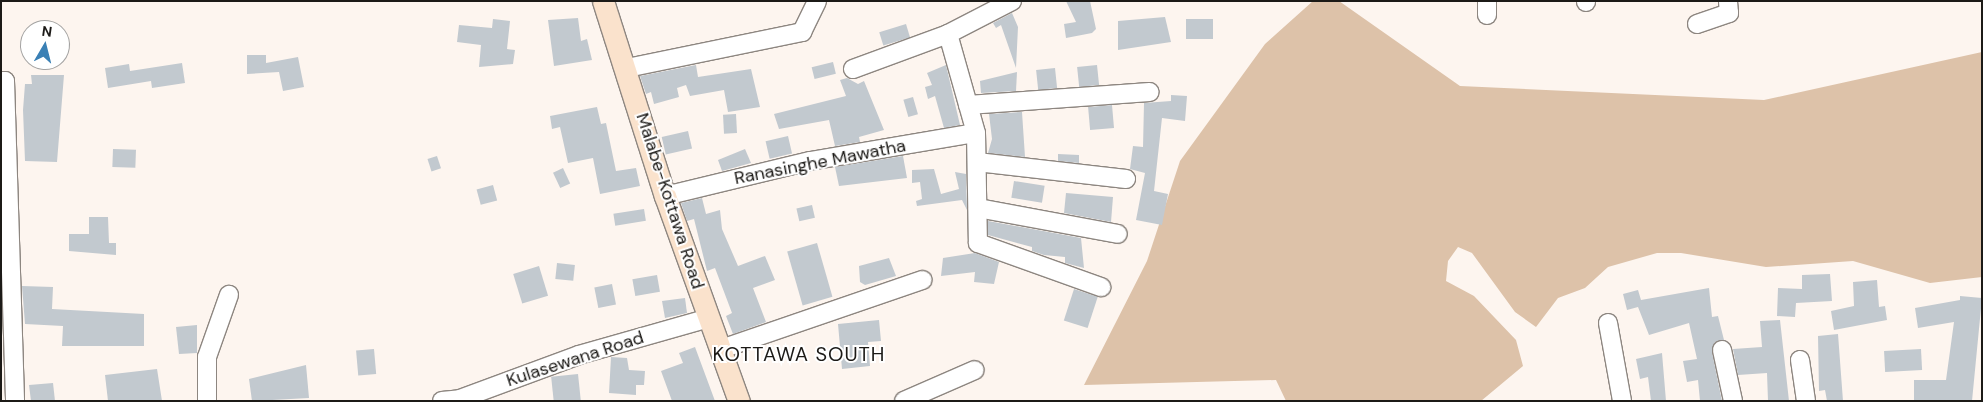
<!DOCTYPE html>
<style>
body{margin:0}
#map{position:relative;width:1983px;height:402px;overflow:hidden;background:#fdf5ef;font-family:"DM Sans",sans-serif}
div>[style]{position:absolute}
.green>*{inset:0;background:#ddc2a9}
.building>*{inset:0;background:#c2c9cf;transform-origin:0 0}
.roads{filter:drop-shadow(1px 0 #8d8680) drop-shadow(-1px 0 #8d8680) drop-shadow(0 1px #8d8680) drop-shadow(0 -1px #8d8680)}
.minor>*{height:18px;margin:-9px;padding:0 9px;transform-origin:9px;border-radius:9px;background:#fff}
.major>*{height:21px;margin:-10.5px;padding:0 10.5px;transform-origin:10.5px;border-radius:10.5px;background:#fae2cc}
span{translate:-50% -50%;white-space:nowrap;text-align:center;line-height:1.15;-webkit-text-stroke:4px #fff;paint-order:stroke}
.street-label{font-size:18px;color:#1c1a17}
.quarter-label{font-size:20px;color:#1c1a17;letter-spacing:1px}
.frame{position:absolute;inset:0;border:2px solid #1c1a17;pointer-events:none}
.north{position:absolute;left:20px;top:20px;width:50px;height:50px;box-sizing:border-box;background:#fff;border:1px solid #a4a3a2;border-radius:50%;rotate:8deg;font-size:14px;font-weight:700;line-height:20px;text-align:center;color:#1c1a17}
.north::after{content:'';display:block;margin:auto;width:18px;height:22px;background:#3a80b5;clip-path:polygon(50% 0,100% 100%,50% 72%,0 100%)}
</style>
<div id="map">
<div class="green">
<div style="clip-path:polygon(1313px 1px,1339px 1px,1460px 86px,1764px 100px,1982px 52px,1982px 277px,1930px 283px,1853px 261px,1766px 267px,1681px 253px,1657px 253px,1608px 267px,1585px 288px,1558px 298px,1536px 327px,1515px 312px,1472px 253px,1458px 247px,1448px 261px,1446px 281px,1474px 296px,1516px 340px,1523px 366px,1481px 401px,1286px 401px,1276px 380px,1084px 385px,1147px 261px,1180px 161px,1265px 44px)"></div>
</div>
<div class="building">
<div style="clip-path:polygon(1066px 1px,1090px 1px,1096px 29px,1092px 33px,1066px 38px,1064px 24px,1076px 22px)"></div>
<div style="clip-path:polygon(1012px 13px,1018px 27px,1016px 68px,1001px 25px,996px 28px,993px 23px)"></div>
<div style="clip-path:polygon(1165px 17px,1171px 42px,1118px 50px,1118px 21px)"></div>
<div style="clip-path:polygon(578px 18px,581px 41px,587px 39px,592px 60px,554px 66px,548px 20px)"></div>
<div style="clip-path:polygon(493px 19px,510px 21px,507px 49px,515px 50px,513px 64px,479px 67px,481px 45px,457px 42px,459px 25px,492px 28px)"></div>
<div style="left:1186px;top:19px;width:27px;height:20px"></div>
<div style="left:906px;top:24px;width:14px;height:28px;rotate:73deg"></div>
<div style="clip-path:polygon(247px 55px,266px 55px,266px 63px,298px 57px,304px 87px,283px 91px,279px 72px,247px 74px)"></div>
<div style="left:833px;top:62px;width:12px;height:22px;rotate:76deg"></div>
<div style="clip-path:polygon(182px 63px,185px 83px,152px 88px,151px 81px,108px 88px,105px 68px,129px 64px,130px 71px)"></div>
<div style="clip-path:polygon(696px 65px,698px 77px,751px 69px,760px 107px,728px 112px,724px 90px,690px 96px,686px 85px,677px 88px,679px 97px,654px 104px,651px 92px,646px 94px,640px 76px)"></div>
<div style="clip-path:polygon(946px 65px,960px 125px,944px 128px,935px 96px,928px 99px,925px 87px,932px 85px,927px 73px)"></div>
<div style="left:1097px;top:65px;width:20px;height:20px;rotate:84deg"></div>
<div style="left:1055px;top:68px;width:20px;height:19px;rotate:84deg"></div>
<div style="clip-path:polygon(1017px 72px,1016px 91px,981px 93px,980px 81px)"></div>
<div style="clip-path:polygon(31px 75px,64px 75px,57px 162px,25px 161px,23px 110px,25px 84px,32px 84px)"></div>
<div style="clip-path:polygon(847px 78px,858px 84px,864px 81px,884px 130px,859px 137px,860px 142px,835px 146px,829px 120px,779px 129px,774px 114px,846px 96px,840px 80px)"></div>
<div style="clip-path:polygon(1171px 95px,1187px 96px,1185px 121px,1162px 118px,1154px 191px,1168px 194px,1162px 225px,1136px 220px,1145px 173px,1130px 169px,1133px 146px,1143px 147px,1144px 103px,1171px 101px)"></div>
<div style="left:913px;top:97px;width:18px;height:10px;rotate:74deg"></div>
<div style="left:1112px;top:105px;width:23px;height:24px;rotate:85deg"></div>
<div style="clip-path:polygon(597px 107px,601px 124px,606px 123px,616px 171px,636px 168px,640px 186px,600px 194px,593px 158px,568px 163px,560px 127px,552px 129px,550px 116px)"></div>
<div style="clip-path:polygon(1022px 112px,1025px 157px,988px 153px,992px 139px,989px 114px)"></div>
<div style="left:736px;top:114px;width:19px;height:13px;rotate:87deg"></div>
<div style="left:688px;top:131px;width:18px;height:27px;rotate:77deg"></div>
<div style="left:788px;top:136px;width:18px;height:23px;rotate:77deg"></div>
<div style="left:113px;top:149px;width:23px;height:18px;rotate:2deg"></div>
<div style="clip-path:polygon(745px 149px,751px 163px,722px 171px,718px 160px)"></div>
<div style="clip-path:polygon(1058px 154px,1079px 155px,1079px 163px,1058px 161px)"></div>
<div style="left:437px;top:156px;width:13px;height:10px;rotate:72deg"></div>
<div style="clip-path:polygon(903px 156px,907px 178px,839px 186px,835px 167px)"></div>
<div style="left:563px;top:168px;width:17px;height:11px;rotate:65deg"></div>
<div style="clip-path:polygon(934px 169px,941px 194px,959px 189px,955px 172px,966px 174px,967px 210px,962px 200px,917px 206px,916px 201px,922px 199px,920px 182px,912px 183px,912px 170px)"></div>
<div style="left:1014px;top:181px;width:31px;height:17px;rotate:9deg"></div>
<div style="left:493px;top:185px;width:16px;height:17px;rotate:75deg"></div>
<div style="clip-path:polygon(1066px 193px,1113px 197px,1111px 222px,1064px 213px)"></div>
<div style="clip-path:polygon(702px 198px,706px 214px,720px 210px,722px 229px,738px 266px,765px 256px,775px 280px,753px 288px,766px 322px,733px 334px,726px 316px,732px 313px,715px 268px,707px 271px,694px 219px,687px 221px,681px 203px)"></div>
<div style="left:812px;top:205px;width:13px;height:16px;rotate:77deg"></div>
<div style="left:644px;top:209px;width:12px;height:31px;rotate:81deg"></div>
<div style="clip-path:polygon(89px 217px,108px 217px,109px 243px,116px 243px,116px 255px,69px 251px,69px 234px,89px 234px)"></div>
<div style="clip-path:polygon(988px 221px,1081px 238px,1084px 268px,1065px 263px,1065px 257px,1044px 255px,1032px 251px,1032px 247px,988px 235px)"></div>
<div style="left:817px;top:243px;width:56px;height:31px;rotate:74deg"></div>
<div style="clip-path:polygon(975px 253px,999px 262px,994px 284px,974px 282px,975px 272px,941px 276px,943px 258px)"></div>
<div style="clip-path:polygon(889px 258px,896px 276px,865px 285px,860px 282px,859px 266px)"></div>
<div style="left:557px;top:263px;width:18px;height:16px;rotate:6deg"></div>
<div style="left:539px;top:266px;width:31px;height:27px;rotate:73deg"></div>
<div style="clip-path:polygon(1830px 274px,1832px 301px,1796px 303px,1795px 317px,1777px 316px,1778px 288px,1802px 289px,1802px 275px)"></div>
<div style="left:657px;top:275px;width:17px;height:25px;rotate:80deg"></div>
<div style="clip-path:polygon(1877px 280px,1879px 307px,1885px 306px,1887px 320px,1834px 330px,1831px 311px,1854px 306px,1853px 282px)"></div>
<div style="left:612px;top:284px;width:21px;height:18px;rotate:79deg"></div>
<div style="clip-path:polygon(22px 286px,53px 287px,52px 309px,144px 314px,144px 346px,62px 346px,63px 326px,25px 324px)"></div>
<div style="clip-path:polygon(1709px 288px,1712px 317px,1718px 316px,1724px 340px,1715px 342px,1712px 352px,1722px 401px,1700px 401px,1698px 380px,1687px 382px,1683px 361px,1697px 359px,1689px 323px,1649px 335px,1638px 307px,1627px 310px,1623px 294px,1638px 290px,1641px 300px)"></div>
<div style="left:1074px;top:289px;width:25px;height:33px;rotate:18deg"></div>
<div style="clip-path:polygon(1960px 296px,1982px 298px,1972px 401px,1914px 401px,1914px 380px,1946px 380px,1954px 322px,1918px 328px,1915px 308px,1960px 300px)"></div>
<div style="clip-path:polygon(685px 298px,687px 313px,665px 318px,662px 301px)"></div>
<div style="clip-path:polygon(879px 320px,881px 341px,868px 342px,870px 366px,842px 369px,838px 324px)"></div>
<div style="clip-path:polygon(1780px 320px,1789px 401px,1768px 401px,1767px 373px,1738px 375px,1733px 349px,1762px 347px,1760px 321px)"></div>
<div style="clip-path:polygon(197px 325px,197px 353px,179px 354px,176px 327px)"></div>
<div style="clip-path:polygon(1838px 334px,1843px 401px,1827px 401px,1825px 390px,1819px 391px,1818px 336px)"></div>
<div style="clip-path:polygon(695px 347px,715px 401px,672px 401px,661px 371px,683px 363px,679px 353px)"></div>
<div style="left:374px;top:349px;width:25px;height:18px;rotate:85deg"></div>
<div style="left:1921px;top:349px;width:21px;height:37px;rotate:87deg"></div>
<div style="clip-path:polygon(1662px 353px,1666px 401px,1651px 401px,1648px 377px,1640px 379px,1636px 359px)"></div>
<div style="clip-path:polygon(611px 357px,627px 358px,629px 370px,645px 371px,644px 385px,636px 385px,636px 395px,609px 393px)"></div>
<div style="clip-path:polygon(306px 365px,309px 398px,252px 401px,249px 379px)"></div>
<div style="clip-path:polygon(157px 369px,162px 401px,108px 401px,105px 375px)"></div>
<div style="left:578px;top:374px;width:27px;height:27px;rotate:84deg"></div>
<div style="clip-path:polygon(53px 383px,55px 401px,31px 401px,29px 385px)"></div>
</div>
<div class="roads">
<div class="minor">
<div style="left:1012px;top:1px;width:72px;rotate:152.7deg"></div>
<div style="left:948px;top:34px;width:103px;rotate:74.2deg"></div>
<div style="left:976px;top:133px;width:110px;rotate:89deg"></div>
<div style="left:978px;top:243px;width:131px;rotate:19.7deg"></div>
<div style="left:1586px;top:1px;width:1px;rotate:90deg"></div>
<div style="left:1487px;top:15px;width:14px;rotate:-90deg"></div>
<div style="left:1697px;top:24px;width:34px;rotate:-19deg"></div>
<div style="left:1729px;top:13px;width:12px;rotate:-95deg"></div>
<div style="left:627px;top:68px;width:179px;rotate:-11.6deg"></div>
<div style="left:802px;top:32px;width:34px;rotate:-64deg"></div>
<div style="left:853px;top:69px;width:101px;rotate:-20.2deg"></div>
<div style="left:1px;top:81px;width:4px"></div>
<div style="left:5px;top:81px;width:320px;rotate:88.2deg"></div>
<div style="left:968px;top:105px;width:182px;rotate:-4.1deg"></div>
<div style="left:977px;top:162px;width:150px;rotate:6.5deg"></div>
<div style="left:665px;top:196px;width:149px;rotate:-13.6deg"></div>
<div style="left:810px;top:161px;width:168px;rotate:-9.6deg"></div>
<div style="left:978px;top:208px;width:142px;rotate:10.5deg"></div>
<div style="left:1608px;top:323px;width:79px;rotate:79.8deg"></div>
<div style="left:721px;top:349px;width:213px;rotate:-18.9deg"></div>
<div style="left:1722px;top:350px;width:52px;rotate:77.8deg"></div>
<div style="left:1800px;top:360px;width:41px;rotate:81.7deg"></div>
<div style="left:207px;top:401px;width:44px;rotate:-90deg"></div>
<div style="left:207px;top:357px;width:66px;rotate:-70.5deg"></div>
<div style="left:442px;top:401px;width:18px;rotate:-6deg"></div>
<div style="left:460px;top:399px;width:127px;rotate:-20.3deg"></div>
<div style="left:579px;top:355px;width:135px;rotate:-15.9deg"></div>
<div style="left:904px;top:401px;width:77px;rotate:-23.6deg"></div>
</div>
<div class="major">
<div style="left:603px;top:1px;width:205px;rotate:72.4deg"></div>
<div style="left:665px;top:196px;width:218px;rotate:70.2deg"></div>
</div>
</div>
<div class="street-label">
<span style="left:820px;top:162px;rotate:-11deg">Ranasinghe Mawatha</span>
<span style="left:670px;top:201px;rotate:72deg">Malabe-Kottawa Road</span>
<span style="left:575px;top:359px;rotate:-18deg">Kulasewana Road</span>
</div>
<div class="quarter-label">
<span style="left:799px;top:354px">KOTTAWA SOUTH</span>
</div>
<div class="frame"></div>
<div class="north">N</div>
</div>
